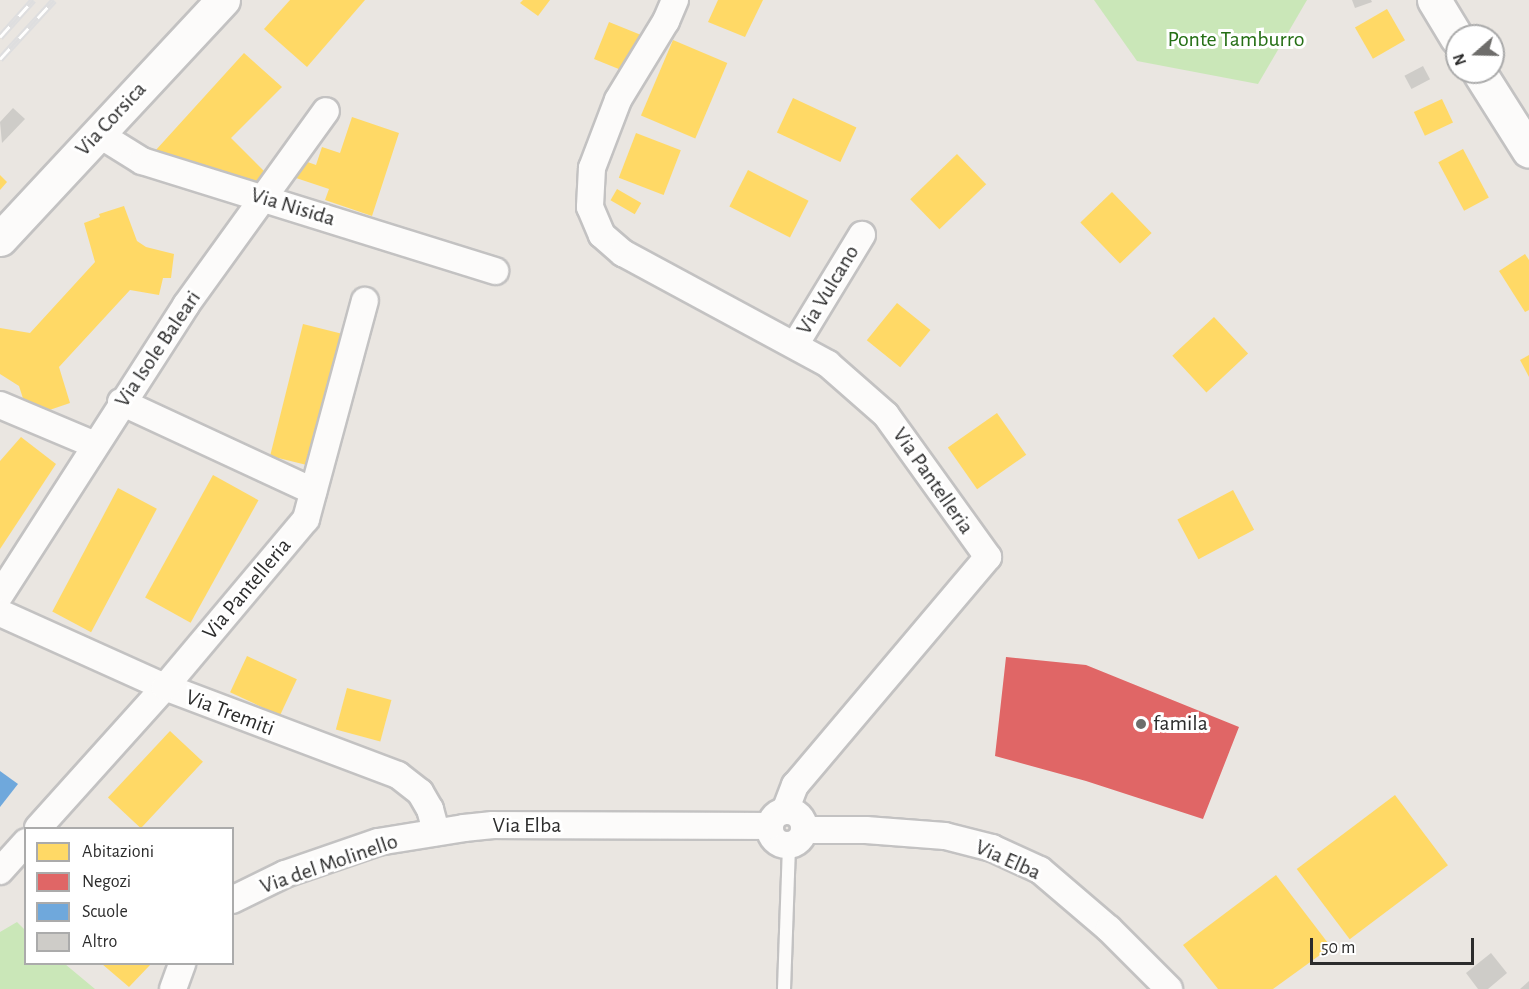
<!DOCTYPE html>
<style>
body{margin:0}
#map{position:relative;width:1529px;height:989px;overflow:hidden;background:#eae6e1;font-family:"Alegreya Sans",sans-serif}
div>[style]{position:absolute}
.green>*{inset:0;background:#cae7b8}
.homes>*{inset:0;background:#ffd966;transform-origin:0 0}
.shops>*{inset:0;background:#e06666}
.schools>*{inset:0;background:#6fa8dc}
.building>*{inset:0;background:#ceccc8;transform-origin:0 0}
.roads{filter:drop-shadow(2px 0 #c3c2c2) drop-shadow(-2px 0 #c3c2c2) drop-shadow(0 2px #c3c2c2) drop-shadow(0 -2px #c3c2c2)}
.lane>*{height:12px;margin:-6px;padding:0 6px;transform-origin:6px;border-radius:6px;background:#fcfbfa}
.street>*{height:26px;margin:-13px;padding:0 13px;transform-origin:13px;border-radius:13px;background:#fcfbfa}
.street>.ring{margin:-13px;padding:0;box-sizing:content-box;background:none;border:26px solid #fcfbfa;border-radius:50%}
.secondary>*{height:33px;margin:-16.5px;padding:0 16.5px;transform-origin:16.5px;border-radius:16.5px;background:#fcfbfa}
.rail>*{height:7px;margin-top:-3.5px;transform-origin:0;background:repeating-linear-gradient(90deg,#fff 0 14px,#dededf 0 28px);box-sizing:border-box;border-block:2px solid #dededf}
.dots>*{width:16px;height:16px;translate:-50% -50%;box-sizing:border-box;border:3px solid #fff;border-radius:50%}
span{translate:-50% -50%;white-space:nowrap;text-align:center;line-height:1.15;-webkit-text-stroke:6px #fff;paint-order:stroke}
.park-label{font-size:22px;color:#256f15}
.street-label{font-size:22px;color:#2c2c2c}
.poi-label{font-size:22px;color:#2c2c2c}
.left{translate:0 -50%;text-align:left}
.legend{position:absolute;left:24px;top:827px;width:210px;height:138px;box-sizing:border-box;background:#fff;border:2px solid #ababab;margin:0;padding:8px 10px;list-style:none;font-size:18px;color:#2c2c2c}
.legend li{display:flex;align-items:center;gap:12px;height:30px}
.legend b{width:30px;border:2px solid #ababab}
.north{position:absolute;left:1445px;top:24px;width:60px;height:60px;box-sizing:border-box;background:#fff;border:2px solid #ababab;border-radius:50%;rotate:250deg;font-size:16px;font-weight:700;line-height:24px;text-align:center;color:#2c2c2c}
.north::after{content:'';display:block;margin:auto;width:21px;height:27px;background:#6e6d6b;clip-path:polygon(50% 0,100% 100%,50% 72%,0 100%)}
.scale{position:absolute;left:1310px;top:938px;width:164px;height:27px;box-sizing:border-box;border:3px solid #2c2c2c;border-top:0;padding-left:8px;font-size:18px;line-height:21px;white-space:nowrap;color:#2c2c2c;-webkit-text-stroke:4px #fff;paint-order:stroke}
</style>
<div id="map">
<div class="green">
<div style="clip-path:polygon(1094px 0,1307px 0,1258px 84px,1137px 61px)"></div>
<div style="clip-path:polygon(17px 922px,25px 930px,26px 964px,65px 964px,95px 989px,0 989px,0 932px)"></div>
</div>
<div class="homes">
<div style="clip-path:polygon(290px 0,365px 0,307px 67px,264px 29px)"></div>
<div style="clip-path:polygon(523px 0,550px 0,538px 16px,520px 3px)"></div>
<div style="clip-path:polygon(718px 0,763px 0,745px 37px,708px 22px)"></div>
<div style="left:1387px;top:9px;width:36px;height:37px;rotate:60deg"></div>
<div style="left:609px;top:22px;width:38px;height:40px;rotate:22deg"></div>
<div style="left:673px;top:40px;width:59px;height:82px;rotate:23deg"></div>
<div style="clip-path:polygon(244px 53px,282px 87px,231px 138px,267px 174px,256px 188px,180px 168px,155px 151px)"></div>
<div style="left:793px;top:98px;width:70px;height:38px;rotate:25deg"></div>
<div style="left:1442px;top:99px;width:26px;height:31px;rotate:65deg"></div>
<div style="clip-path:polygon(352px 117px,399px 133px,372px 216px,325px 200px,329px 189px,296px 178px,302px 160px,316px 165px,322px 147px,340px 153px)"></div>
<div style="left:636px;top:133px;width:48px;height:48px;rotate:21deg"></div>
<div style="left:1463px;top:149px;width:55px;height:28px;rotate:62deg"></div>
<div style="left:957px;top:154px;width:42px;height:65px;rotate:46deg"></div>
<div style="left:748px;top:170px;width:68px;height:41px;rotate:27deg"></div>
<div style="clip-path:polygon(0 175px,7px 182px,0 190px)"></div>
<div style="left:617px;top:189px;width:28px;height:13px;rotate:30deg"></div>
<div style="left:1112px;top:192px;width:57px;height:44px;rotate:46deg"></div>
<div style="clip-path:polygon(124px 206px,137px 241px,146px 247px,174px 254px,171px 278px,163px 278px,159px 295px,130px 290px,59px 367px,70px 403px,29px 417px,19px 386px,0 374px,0 328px,30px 333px,95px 262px,84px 223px,100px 217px,99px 214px)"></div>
<div style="clip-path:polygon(1525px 254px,1529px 260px,1529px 310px,1525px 312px,1499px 271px)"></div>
<div style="left:897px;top:303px;width:43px;height:48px;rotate:39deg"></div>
<div style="left:1214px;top:317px;width:50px;height:57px;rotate:47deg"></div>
<div style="left:303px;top:324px;width:42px;height:136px;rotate:14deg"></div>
<div style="clip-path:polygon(1529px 355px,1529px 377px,1520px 360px)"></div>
<div style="left:997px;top:413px;width:51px;height:60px;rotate:55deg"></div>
<div style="clip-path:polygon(21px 437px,56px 464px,0 549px,0 461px)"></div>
<div style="left:213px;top:475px;width:52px;height:140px;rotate:29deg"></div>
<div style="left:118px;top:488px;width:44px;height:140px;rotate:28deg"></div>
<div style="left:1233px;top:490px;width:45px;height:63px;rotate:62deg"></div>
<div style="left:247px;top:656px;width:55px;height:40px;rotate:25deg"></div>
<div style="left:347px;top:688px;width:46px;height:43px;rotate:15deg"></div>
<div style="left:170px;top:731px;width:45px;height:91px;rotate:43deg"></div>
<div style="left:1395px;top:795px;width:88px;height:123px;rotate:53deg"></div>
<div style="clip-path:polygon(1276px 875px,1331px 947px,1273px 989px,1218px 989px,1183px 945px)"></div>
<div style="clip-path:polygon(102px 964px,151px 964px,129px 987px)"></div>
</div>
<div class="shops">
<div style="clip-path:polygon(1006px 657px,1086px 665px,1239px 727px,1203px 819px,1086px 781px,995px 756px)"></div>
</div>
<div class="schools">
<div style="clip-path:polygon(0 771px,18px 784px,0 807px)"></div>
</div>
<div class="building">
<div style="clip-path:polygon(1352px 0,1371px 0,1372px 2px,1355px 8px)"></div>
<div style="left:1423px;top:66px;width:15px;height:21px;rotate:62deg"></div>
<div style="clip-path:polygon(13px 108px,25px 119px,2px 143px,0 122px)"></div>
<div style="clip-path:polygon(1491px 953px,1507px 973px,1488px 989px,1478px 989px,1466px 973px)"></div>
<div style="clip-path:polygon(1529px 981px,1529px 989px,1520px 989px)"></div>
</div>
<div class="roads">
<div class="lane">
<div style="left:784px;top:989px;width:144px;rotate:-88deg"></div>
</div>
<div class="street">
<div style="left:675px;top:0;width:23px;rotate:113deg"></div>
<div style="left:666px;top:21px;width:92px;rotate:121.3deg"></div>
<div style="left:618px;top:100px;width:73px;rotate:110.9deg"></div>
<div style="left:592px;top:168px;width:39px;rotate:93deg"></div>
<div style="left:590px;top:207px;width:30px;rotate:67deg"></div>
<div style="left:602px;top:235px;width:28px;rotate:41deg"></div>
<div style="left:623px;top:253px;width:233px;rotate:28.4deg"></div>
<div style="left:828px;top:364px;width:77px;rotate:41.3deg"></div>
<div style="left:886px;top:415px;width:175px;rotate:54.3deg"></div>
<div style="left:988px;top:557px;width:299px;rotate:130.2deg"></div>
<div style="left:795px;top:785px;width:28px;rotate:111deg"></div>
<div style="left:97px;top:133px;width:53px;rotate:31.9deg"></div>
<div style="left:142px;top:161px;width:370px;rotate:17.3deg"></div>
<div style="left:795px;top:345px;width:129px;rotate:-58.7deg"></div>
<div style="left:121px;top:402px;width:212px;rotate:24.9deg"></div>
<div style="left:0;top:405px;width:103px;rotate:22.8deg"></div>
<div style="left:0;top:595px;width:345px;rotate:-57.3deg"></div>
<div style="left:186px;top:305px;width:239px;rotate:-54.2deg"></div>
<div style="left:0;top:613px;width:181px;rotate:24.2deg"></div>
<div style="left:165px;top:687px;width:249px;rotate:20.7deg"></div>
<div style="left:398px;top:775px;width:28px;rotate:38deg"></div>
<div style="left:420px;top:792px;width:20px;rotate:60deg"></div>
<div style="left:430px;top:809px;width:24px;rotate:75deg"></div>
<div class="ring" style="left:770px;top:811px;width:8px;height:8px"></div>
<div style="left:38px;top:828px;width:190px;rotate:-48deg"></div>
<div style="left:165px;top:687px;width:219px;rotate:-50deg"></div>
<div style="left:306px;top:519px;width:226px;rotate:-74.9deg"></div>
<div style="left:804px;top:830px;width:62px"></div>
<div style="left:866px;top:830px;width:79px;rotate:4.3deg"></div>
<div style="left:945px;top:836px;width:49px;rotate:14.3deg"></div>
<div style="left:992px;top:848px;width:53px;rotate:24.6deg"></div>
<div style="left:1040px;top:870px;width:91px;rotate:40.5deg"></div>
<div style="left:1109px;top:929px;width:85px;rotate:45deg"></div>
<div style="left:0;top:871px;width:39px;rotate:-48deg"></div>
<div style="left:232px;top:900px;width:59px;rotate:-26.1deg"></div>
<div style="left:285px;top:874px;width:98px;rotate:-19deg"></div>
<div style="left:378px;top:842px;width:87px;rotate:-9.2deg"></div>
<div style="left:464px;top:828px;width:29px;rotate:-6deg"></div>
<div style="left:493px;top:825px;width:276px;rotate:0.2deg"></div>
<div style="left:173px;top:989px;width:27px;rotate:-70deg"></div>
</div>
<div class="secondary">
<div style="left:1434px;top:0;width:44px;rotate:58.8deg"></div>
<div style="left:1479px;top:72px;width:93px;rotate:57.7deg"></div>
<div style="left:0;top:239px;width:327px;rotate:-47deg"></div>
</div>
</div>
<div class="rail">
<div style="left:0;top:37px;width:50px;rotate:-48.3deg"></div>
<div style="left:0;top:59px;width:80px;rotate:-47.5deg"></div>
</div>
<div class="dots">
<div style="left:1141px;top:724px;background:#6e6d6b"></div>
</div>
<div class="park-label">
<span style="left:1236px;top:40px">Ponte Tamburro</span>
</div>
<div class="street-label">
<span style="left:111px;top:119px;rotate:-47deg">Via Corsica</span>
<span style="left:293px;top:207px;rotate:17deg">Via Nisida</span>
<span style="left:828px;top:290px;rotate:-59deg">Via Vulcano</span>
<span style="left:158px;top:349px;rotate:-56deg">Via Isole Baleari</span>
<span style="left:933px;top:481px;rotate:55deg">Via Pantelleria</span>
<span style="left:247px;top:589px;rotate:-50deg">Via Pantelleria</span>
<span style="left:230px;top:713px;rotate:21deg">Via Tremiti</span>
<span style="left:527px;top:826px">Via Elba</span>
<span style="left:1008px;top:860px;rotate:24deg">Via Elba</span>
<span style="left:329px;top:864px;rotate:-19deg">Via del Molinello</span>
</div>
<div class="poi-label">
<span class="left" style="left:1153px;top:724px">famila</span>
</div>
<ul class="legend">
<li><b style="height:16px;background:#ffd966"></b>Abitazioni</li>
<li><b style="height:16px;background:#e06666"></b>Negozi</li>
<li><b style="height:16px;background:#6fa8dc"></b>Scuole</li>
<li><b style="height:16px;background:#ceccc8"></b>Altro</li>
</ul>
<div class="north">N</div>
<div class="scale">50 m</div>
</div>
